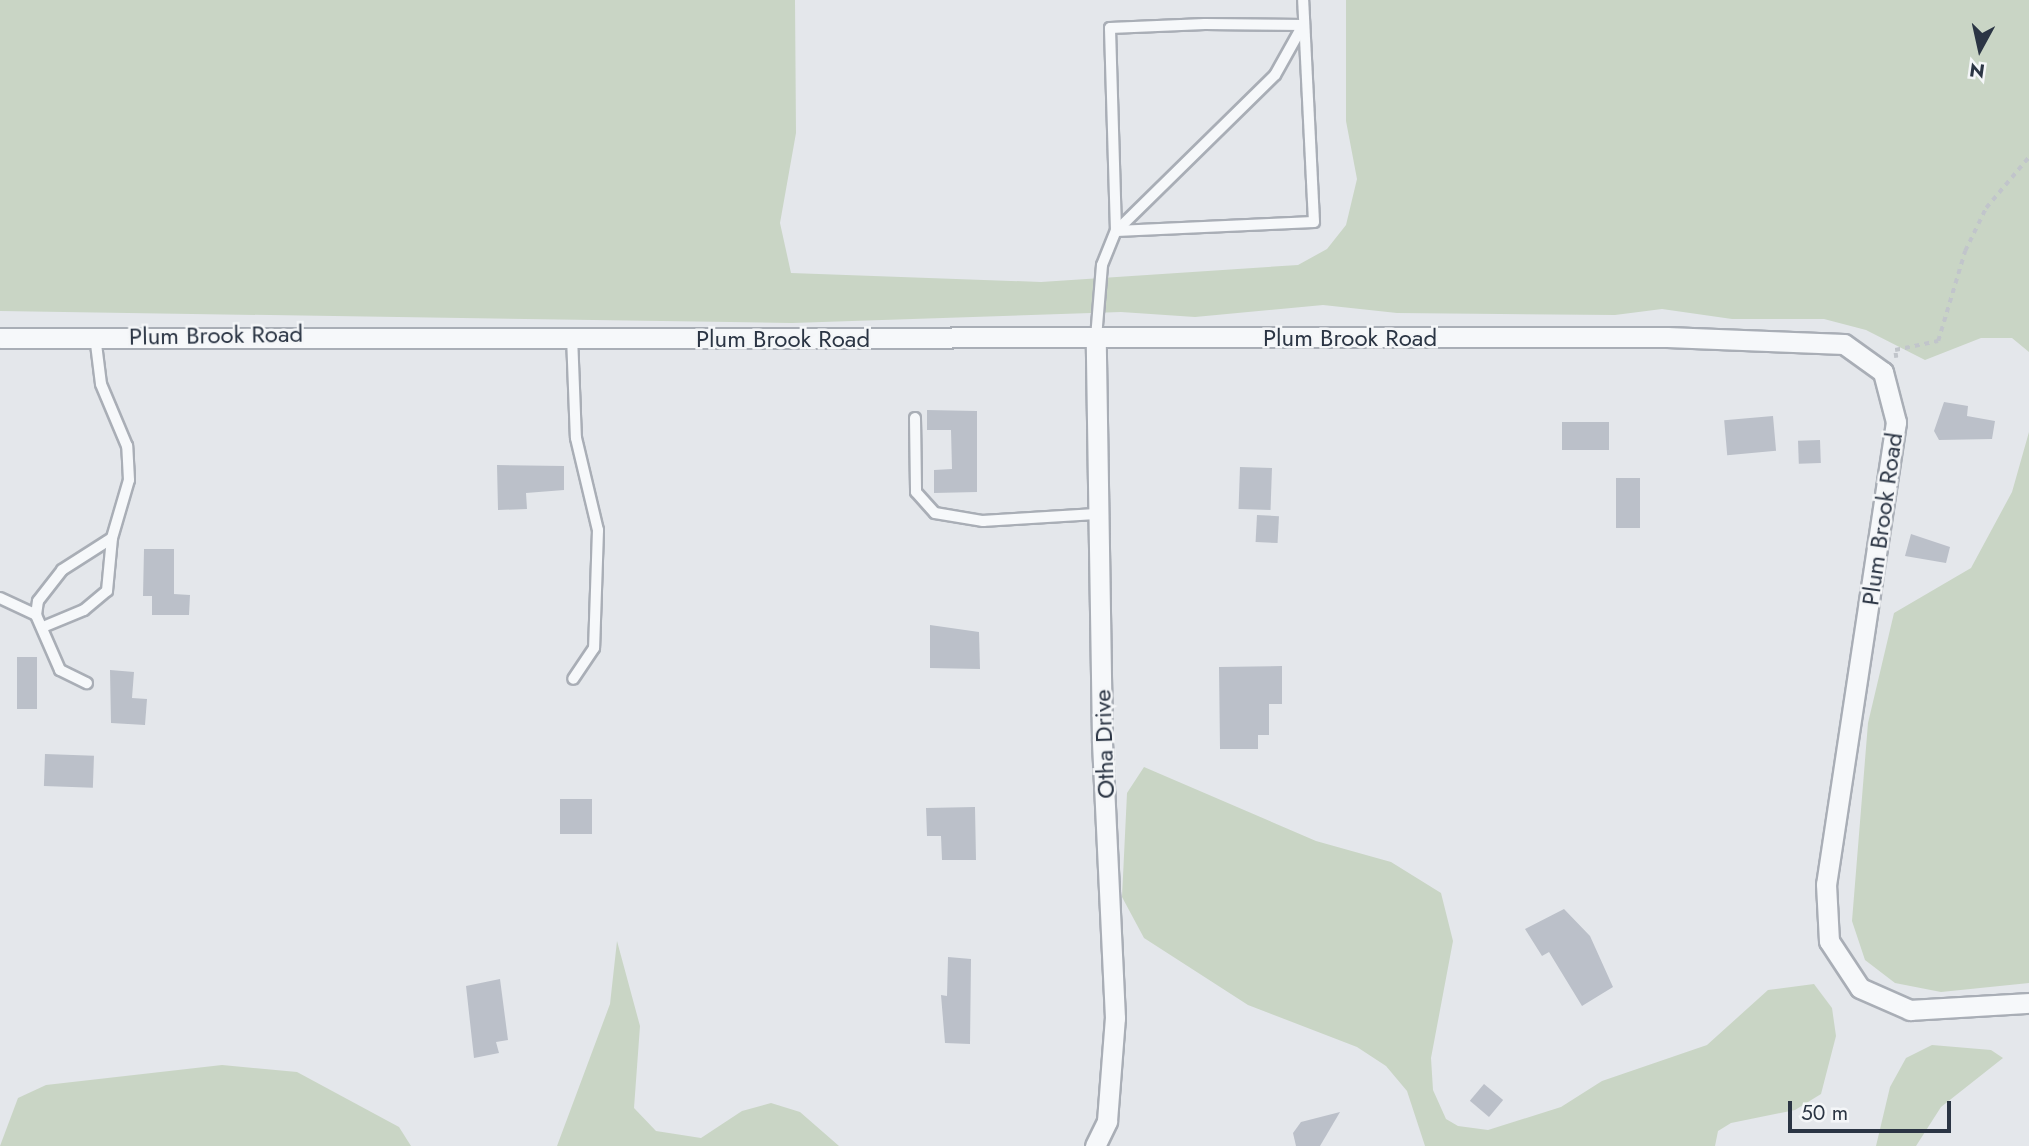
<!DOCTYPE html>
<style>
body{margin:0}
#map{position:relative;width:2029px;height:1146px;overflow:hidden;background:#e4e7eb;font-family:Jost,sans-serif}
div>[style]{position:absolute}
.green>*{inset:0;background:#c9d5c5}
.building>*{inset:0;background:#bbc0c9;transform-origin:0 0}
.path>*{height:3.5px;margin-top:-1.75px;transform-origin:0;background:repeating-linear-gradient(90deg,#c1c5cb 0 5px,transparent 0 10px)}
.roads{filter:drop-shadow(2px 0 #a9aeb6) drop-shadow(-2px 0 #a9aeb6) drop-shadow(0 2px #a9aeb6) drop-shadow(0 -2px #a9aeb6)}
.service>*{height:10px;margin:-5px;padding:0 5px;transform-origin:5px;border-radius:5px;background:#f6f8fa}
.minor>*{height:19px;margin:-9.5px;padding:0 9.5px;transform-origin:9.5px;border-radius:9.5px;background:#f6f8fa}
span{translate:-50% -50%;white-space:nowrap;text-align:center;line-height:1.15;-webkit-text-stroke:5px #f4f6f8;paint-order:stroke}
.street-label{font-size:24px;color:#2b3544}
.north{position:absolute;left:1945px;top:14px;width:70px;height:70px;-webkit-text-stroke:5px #f4f6f8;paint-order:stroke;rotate:188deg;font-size:19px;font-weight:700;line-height:28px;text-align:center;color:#2b3544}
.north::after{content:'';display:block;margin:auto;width:24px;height:32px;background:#2b3544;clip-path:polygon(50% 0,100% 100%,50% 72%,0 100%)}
.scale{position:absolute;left:1788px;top:1101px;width:163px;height:32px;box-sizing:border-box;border:4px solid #2b3544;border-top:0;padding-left:9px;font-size:21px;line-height:24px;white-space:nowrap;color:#2b3544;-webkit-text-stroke:5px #f4f6f8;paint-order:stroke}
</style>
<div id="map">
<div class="green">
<div style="clip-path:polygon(0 0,795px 0,796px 133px,780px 223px,791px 273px,1041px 282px,1298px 265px,1327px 249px,1346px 225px,1357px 179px,1346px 121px,1346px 0,2029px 0,2029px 352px,2012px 338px,1981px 338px,1925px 360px,1866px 330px,1824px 319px,1732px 319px,1662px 309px,1615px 315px,1397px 313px,1323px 305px,1195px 317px,1121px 312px,792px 323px,0 311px)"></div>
<div style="clip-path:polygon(2029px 432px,2029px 983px,1941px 992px,1895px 983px,1865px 960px,1852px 921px,1868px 723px,1894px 613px,1971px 568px,2012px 492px)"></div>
<div style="clip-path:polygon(1144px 767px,1316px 841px,1391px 862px,1441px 893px,1453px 941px,1431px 1058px,1433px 1090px,1446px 1119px,1458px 1126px,1488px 1130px,1561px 1107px,1602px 1081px,1707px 1045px,1768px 990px,1814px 984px,1832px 1008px,1836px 1036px,1821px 1094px,1795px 1110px,1731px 1123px,1718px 1131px,1715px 1146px,1425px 1146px,1407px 1091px,1386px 1066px,1357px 1047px,1248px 1005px,1144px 938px,1122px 897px,1127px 793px)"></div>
<div style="clip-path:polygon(617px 941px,640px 1026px,634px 1108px,656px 1131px,701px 1138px,742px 1111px,771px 1103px,800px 1112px,839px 1146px,557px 1146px,610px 1004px)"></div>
<div style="clip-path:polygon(1932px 1045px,1991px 1050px,2003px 1058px,1941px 1107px,1916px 1146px,1876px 1146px,1890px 1087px,1906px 1058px)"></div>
<div style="clip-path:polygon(222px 1065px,297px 1072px,399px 1127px,411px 1146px,0 1146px,18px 1098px,46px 1085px)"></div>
</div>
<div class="building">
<div style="clip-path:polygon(1944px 402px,1968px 406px,1967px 416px,1995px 421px,1992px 439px,1939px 440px,1934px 431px)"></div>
<div style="clip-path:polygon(927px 410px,977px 411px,977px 492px,934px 493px,934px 470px,952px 469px,951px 430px,927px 430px)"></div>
<div style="left:1773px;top:416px;width:35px;height:49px;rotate:85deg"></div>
<div style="left:1609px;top:422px;width:28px;height:47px;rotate:90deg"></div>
<div style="left:1820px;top:440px;width:23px;height:22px;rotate:88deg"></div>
<div style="clip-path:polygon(497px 465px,564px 466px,564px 490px,526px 493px,527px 509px,498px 510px)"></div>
<div style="left:1240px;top:467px;width:32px;height:42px;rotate:2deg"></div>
<div style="left:1616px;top:478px;width:24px;height:50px"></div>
<div style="left:1257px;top:515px;width:22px;height:27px;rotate:3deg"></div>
<div style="clip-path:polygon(1911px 534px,1950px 547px,1946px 563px,1905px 556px)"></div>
<div style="clip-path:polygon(144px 549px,174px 549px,174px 594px,190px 595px,189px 615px,152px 615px,152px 596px,143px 596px)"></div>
<div style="clip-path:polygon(930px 625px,979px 632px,980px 669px,930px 668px)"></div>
<div style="left:17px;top:657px;width:20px;height:52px"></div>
<div style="clip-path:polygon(1282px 666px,1282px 704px,1269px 704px,1269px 735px,1258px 735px,1258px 749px,1220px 749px,1219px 667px)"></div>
<div style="clip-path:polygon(110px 670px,134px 672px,132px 698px,147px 699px,145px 725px,111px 723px)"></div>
<div style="left:45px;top:754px;width:49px;height:32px;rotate:2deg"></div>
<div style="left:560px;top:799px;width:32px;height:35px"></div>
<div style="clip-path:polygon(975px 807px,976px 860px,942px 860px,941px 836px,927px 836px,926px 808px)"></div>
<div style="clip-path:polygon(1564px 909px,1590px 936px,1613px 987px,1582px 1006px,1549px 952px,1542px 956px,1525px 929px)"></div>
<div style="clip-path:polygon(948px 957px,971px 959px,970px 1044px,945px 1043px,941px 995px,947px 996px)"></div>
<div style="clip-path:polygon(500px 979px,508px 1040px,496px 1042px,499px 1053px,474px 1058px,466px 986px)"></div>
<div style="left:1484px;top:1084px;width:25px;height:22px;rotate:40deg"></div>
<div style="clip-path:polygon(1340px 1112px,1320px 1146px,1296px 1146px,1293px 1133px,1301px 1122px)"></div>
</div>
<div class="path">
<div style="left:1896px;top:358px;width:8px;rotate:-97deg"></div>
<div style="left:1895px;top:350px;width:44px;rotate:-11.8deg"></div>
<div style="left:1938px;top:341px;width:94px;rotate:-73.3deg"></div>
<div style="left:1965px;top:251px;width:48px;rotate:-64deg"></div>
<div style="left:1986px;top:208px;width:67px;rotate:-49.9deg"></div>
</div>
<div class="roads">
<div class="service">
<div style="left:1205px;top:24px;width:98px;rotate:0.6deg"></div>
<div style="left:1303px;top:25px;width:57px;rotate:119.2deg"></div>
<div style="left:1275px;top:75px;width:223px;rotate:135.5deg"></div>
<div style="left:1116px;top:231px;width:203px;rotate:-91.7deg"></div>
<div style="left:1110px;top:28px;width:95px;rotate:-2.4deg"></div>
<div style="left:572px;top:336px;width:102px;rotate:87.8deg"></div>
<div style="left:576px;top:438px;width:95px;rotate:76.6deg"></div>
<div style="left:598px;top:530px;width:118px;rotate:91.9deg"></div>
<div style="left:594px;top:648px;width:37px;rotate:124deg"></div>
<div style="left:1096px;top:338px;width:73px;rotate:-85.3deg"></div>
<div style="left:1102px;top:265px;width:37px;rotate:-68deg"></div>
<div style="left:1116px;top:231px;width:198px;rotate:-2.6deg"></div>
<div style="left:1314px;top:222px;width:222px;rotate:-92.8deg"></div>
<div style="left:915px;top:418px;width:74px;rotate:89.2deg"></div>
<div style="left:916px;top:492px;width:28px;rotate:48deg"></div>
<div style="left:935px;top:513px;width:49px;rotate:9.5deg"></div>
<div style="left:983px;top:521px;width:116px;rotate:-3.5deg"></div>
<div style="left:0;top:598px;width:40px;rotate:25deg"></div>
<div style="left:36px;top:615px;width:60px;rotate:66.4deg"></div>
<div style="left:60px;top:670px;width:30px;rotate:26deg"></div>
<div style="left:36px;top:615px;width:14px;rotate:-82deg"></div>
<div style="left:38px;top:601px;width:39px;rotate:-52deg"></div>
<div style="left:62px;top:570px;width:59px;rotate:-32.6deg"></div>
<div style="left:112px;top:538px;width:60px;rotate:-73.7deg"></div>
<div style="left:129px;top:480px;width:34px;rotate:-93deg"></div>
<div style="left:127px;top:446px;width:67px;rotate:-112.8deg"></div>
<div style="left:101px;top:384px;width:48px;rotate:-97.1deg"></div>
<div style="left:43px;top:627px;width:44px;rotate:-22.5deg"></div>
<div style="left:84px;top:610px;width:30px;rotate:-40deg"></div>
<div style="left:107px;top:591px;width:53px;rotate:-84.6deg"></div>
</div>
<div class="minor">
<div style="left:0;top:338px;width:1667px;rotate:-0.03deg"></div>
<div style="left:1667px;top:337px;width:177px;rotate:2.3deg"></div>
<div style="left:1844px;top:344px;width:48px;rotate:35.7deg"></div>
<div style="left:1883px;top:372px;width:52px;rotate:75.4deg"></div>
<div style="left:1896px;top:422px;width:467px;rotate:98.6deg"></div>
<div style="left:1826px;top:884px;width:57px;rotate:87deg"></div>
<div style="left:1829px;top:941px;width:56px;rotate:56.6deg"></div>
<div style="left:1860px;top:988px;width:55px;rotate:23.7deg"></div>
<div style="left:1910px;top:1010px;width:119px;rotate:-3.4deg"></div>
<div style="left:1095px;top:1146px;width:28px;rotate:-64deg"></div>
<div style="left:1107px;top:1121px;width:103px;rotate:-85.6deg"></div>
<div style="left:1115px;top:1018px;width:279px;rotate:-92.7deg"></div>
<div style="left:1102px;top:739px;width:401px;rotate:-90.9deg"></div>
</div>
</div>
<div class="street-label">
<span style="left:216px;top:335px;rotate:-1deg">Plum Brook Road</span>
<span style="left:1350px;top:338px">Plum Brook Road</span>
<span style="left:783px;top:339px">Plum Brook Road</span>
<span style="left:1882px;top:519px;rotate:-82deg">Plum Brook Road</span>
<span style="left:1104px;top:744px;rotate:-92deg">Otha Drive</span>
</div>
<div class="north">N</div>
<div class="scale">50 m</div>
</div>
